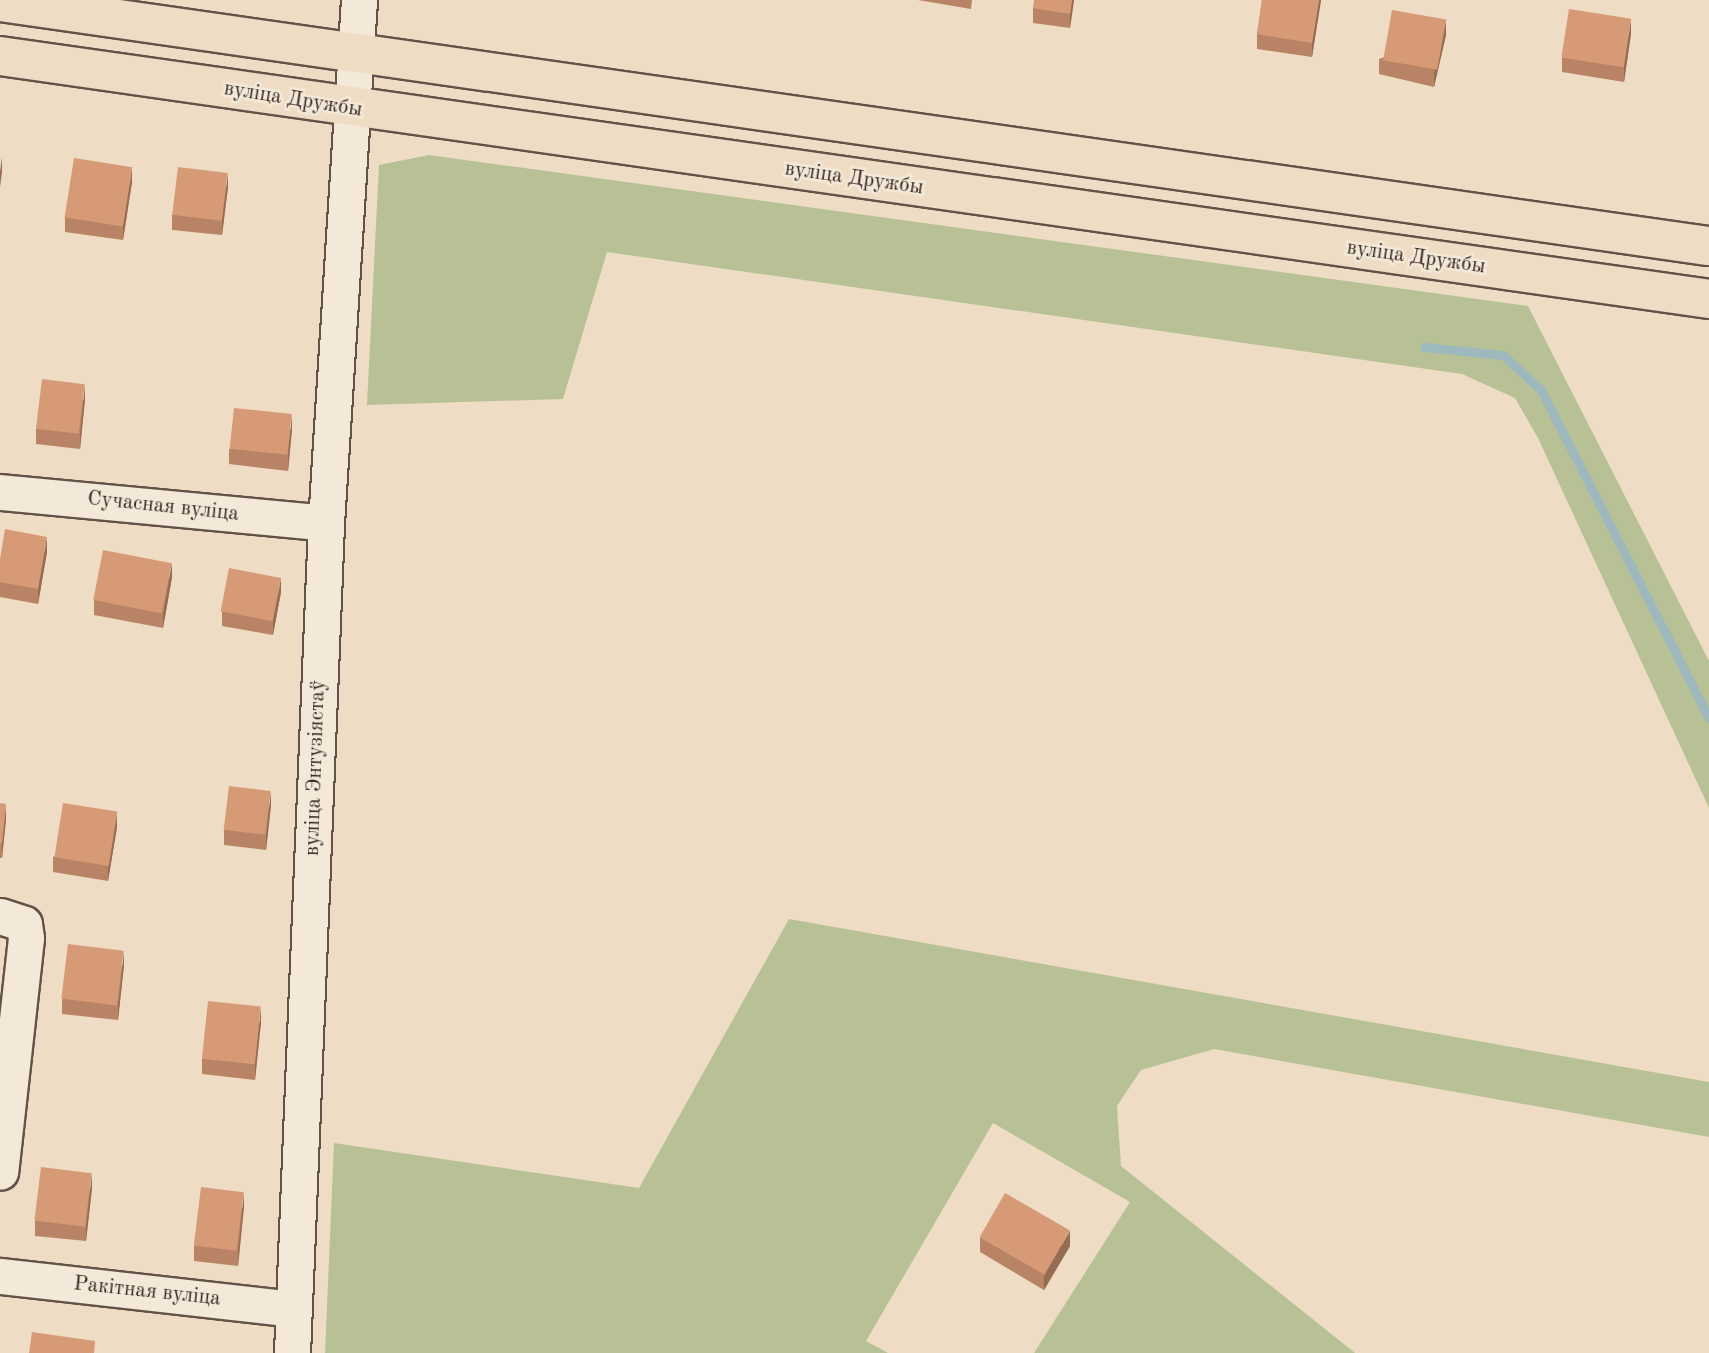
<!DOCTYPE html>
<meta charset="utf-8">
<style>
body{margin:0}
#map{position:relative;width:1709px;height:1353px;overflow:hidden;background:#eeddc4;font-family:"Old Standard TT",serif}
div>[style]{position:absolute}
.green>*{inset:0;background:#b8c195}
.stream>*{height:9px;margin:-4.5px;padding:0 4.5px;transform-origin:4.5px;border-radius:4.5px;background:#9eb9be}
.roads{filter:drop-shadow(2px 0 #625248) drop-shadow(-2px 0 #625248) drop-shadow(0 2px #625248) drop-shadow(0 -2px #625248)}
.street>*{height:35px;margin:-17.5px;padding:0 17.5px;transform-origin:17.5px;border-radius:17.5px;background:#f4e9d9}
.primary>*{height:38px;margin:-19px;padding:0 19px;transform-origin:19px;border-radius:19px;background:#eeddc4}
.wall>*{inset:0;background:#b98466}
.shaded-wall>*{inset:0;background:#966c53}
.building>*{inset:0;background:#d79a77;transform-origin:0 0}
span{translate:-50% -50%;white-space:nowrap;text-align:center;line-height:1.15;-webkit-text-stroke:5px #f4e9d9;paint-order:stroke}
.street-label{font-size:21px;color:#33241e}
</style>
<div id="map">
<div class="green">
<div style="clip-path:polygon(429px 155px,1528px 306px,1709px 661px,1709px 808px,1538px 438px,1515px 398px,1462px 374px,607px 252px,563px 399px,367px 405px,379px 165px)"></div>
<div style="clip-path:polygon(789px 919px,1709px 1082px,1709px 1137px,1214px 1049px,1141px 1070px,1117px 1106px,1121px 1166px,1355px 1353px,1034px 1353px,1130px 1202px,993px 1123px,866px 1341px,888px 1353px,325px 1353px,334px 1143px,639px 1188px)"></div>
</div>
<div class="stream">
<div style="left:1424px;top:347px;width:79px;rotate:5.8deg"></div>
<div style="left:1503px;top:355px;width:52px;rotate:42.6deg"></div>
<div style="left:1541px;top:390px;width:369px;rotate:62.9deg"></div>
</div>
<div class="roads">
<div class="street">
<div style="left:0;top:492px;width:327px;rotate:5.4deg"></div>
<div style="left:0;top:916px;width:25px;rotate:18deg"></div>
<div style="left:24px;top:924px;width:14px;rotate:82deg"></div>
<div style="left:26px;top:938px;width:235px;rotate:96.3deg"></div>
<div style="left:0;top:1276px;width:295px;rotate:6.4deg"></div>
<div style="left:292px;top:1353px;width:831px;rotate:-87.65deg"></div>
<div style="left:326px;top:523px;width:524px;rotate:-86.39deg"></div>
</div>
<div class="primary">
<div style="left:0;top:2px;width:1726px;rotate:8.13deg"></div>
<div style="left:0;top:56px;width:1726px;rotate:8.09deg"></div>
</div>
</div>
<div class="wall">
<div style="clip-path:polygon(918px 0,972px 0,971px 9px)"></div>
<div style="clip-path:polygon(1074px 0,1070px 28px,1033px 23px,1033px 8px)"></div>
<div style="clip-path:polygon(1262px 0,1321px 0,1312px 57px,1257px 49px,1257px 34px)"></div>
<div style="clip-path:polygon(1631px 34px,1624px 82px,1562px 72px,1562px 58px)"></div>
<div style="clip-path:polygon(1446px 35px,1434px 87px,1379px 74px,1379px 59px)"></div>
<div style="clip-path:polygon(132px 182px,123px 240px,65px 232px,65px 217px)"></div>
<div style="clip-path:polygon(228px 187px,222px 235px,172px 230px,172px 215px)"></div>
<div style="clip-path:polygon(85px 399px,80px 449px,36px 444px,36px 429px)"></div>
<div style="clip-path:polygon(292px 429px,288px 471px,229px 464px,229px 449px)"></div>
<div style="clip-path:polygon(47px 552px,38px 604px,0 597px,0 559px)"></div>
<div style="clip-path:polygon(172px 577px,163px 628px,94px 615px,94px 600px)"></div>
<div style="clip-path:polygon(281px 592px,273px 635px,222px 626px,222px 611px)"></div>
<div style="clip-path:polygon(0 803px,6px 819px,2px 858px,0 858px)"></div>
<div style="clip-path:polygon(271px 805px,266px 850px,224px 845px,224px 830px)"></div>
<div style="clip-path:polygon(117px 827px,108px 881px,53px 872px,53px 857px)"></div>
<div style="clip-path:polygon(124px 965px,118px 1020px,62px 1014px,62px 999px)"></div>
<div style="clip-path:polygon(261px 1022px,255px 1080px,202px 1074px,202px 1059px)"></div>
<div style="clip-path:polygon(92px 1188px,86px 1241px,35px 1236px,35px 1221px)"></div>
<div style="clip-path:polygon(244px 1206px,238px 1266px,194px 1261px,194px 1246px)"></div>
<div style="clip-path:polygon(980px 1238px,1070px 1246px,1044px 1290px,980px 1252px)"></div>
</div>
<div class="shaded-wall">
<div style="clip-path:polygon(1072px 0,1074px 0,1070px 28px,1070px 14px)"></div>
<div style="clip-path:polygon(1319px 0,1321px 0,1312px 57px,1312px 43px)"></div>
<div style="clip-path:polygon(1631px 19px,1631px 34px,1624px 82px,1624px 67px)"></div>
<div style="clip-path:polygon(1446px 20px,1446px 35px,1434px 87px,1434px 73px)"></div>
<div style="clip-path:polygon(2px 157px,2px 172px,0 187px,0 172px)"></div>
<div style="clip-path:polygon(132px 167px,132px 182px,123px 240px,123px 226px)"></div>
<div style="clip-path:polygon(228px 173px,228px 187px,222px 235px,222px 221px)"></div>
<div style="clip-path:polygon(85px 384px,85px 399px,80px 449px,80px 434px)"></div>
<div style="clip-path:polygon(292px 414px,292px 429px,288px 471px,288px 456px)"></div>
<div style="clip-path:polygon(47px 537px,47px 552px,38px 604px,38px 589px)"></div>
<div style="clip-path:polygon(172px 563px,172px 577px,163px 628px,163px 613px)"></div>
<div style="clip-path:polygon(281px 578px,281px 592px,273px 635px,273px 620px)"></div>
<div style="clip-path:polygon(271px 791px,271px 805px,266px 850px,266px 835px)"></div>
<div style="clip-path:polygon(6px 804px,6px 819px,2px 858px,2px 843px)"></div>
<div style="clip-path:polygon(117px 812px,117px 827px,108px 881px,108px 866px)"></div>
<div style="clip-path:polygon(124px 951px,124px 965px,118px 1020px,118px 1006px)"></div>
<div style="clip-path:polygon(261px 1007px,261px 1022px,255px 1080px,255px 1065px)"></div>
<div style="clip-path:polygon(92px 1173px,92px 1188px,86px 1241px,86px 1227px)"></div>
<div style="clip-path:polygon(244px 1192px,244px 1206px,238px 1266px,238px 1251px)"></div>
<div style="clip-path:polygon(1070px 1231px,1070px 1246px,1044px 1290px,1044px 1275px)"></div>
</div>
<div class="building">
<div style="clip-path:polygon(1034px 0,1072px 0,1070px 14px,1033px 8px)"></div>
<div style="clip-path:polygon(1262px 0,1319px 0,1312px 43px,1257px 34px)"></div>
<div style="left:1569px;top:9px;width:63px;height:49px;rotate:9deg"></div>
<div style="left:1392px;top:10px;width:55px;height:51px;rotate:10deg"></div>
<div style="left:74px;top:158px;width:59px;height:60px;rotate:9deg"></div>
<div style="left:178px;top:167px;width:50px;height:48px;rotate:7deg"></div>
<div style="left:42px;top:379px;width:43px;height:50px;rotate:7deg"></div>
<div style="left:234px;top:408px;width:58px;height:41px;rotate:6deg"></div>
<div style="clip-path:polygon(5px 529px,47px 537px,38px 589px,0 582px,0 559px)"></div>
<div style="left:103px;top:550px;width:70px;height:51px;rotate:11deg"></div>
<div style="left:229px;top:568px;width:53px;height:44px;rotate:11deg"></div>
<div style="left:229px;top:786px;width:42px;height:44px;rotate:7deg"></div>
<div style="clip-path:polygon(0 803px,6px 804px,2px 843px,0 843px)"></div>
<div style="left:63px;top:803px;width:55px;height:55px;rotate:9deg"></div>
<div style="left:68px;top:944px;width:56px;height:55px;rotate:7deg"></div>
<div style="left:208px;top:1001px;width:53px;height:58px;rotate:6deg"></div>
<div style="left:41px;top:1167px;width:51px;height:54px;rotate:7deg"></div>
<div style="left:201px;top:1187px;width:43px;height:59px;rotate:7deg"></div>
<div style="left:1005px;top:1193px;width:75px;height:51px;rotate:30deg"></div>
<div style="clip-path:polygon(32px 1332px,95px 1341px,94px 1353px,29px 1353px)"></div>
</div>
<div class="street-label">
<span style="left:293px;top:100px;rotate:9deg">вуліца Дружбы</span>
<span style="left:854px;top:179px;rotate:8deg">вуліца Дружбы</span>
<span style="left:1416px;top:258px;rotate:8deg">вуліца Дружбы</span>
<span style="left:163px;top:507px;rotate:6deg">Сучасная вуліца</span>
<span style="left:316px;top:768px;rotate:-88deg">вуліца Энтузіястаў</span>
<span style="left:147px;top:1292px;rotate:6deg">Ракітная вуліца</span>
</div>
</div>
